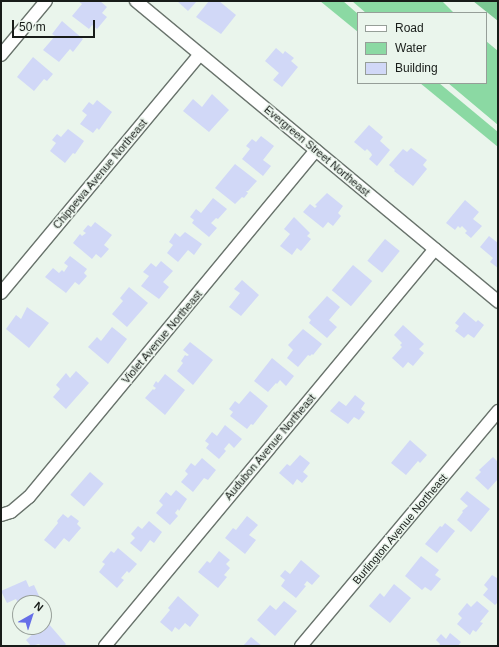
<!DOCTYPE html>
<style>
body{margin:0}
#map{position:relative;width:499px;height:647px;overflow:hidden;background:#eaf5ec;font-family:Arial,sans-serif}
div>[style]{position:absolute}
.forest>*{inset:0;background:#7ac792}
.water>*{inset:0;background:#8bd9a3}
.building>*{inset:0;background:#d1d8f7;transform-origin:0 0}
.roads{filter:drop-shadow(1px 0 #69736c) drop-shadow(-1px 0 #69736c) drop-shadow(0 1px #69736c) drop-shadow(0 -1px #69736c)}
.minor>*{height:12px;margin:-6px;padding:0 6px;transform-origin:6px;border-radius:6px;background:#fff}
span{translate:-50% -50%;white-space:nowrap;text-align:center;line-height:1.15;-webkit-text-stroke:3px #eaf5ec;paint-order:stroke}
.street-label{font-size:11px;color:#181c19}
.frame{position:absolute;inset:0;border:2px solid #181c19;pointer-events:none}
.legend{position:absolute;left:357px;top:12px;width:130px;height:72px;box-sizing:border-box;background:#eaf5ec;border:1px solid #969e98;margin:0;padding:5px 7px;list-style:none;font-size:12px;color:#181c19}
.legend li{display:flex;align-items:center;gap:8px;height:20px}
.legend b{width:20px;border:1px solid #969e98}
.north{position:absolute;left:12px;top:595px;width:40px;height:40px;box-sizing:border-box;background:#eaf5ec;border:1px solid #969e98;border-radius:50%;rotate:39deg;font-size:11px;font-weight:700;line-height:16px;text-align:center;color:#181c19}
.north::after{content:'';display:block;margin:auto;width:14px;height:18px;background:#666fe8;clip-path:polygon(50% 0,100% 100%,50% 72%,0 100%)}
.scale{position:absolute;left:12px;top:20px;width:83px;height:18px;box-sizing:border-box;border:2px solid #181c19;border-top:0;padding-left:5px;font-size:12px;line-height:14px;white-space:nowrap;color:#181c19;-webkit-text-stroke:3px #eaf5ec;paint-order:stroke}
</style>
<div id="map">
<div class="forest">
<div style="clip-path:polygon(473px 1px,498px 1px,498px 21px)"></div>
</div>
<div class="water">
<div style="clip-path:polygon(320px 1px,343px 1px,358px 14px,358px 32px)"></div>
<div style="clip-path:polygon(352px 1px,442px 1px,454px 13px,366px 13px)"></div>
<div style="clip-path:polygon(486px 41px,498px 51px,498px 125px,448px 83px,486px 83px)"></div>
<div style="clip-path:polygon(420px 83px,439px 83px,498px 132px,498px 147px)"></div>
</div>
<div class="building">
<div style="clip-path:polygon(78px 1px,100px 1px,107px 7px,102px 13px,107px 17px,97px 29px,92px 25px,89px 29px,72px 16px,82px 4px)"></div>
<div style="clip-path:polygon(177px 1px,197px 1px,188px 11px)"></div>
<div style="clip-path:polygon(209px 1px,219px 1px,236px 15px,221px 34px,196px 17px)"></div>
<div style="clip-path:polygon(62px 21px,83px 39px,73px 52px,70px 49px,59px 62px,43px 50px,55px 36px,52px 34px)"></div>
<div style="clip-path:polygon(276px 48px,283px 54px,285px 51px,294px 58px,291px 61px,298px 67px,282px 87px,273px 80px,279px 73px,265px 61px)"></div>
<div style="clip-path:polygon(33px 57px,53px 74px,47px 81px,44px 79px,34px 91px,17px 77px)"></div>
<div style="clip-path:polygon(212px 94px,229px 110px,209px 132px,183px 111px,193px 99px,202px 107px)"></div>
<div style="clip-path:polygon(97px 100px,112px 112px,99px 130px,97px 128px,93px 133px,80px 124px,87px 115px,82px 111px,89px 102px,93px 105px)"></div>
<div style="clip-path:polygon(369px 125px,383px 137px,380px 141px,390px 150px,377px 166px,369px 159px,372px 155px,371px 153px,367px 149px,365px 151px,354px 142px)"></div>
<div style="clip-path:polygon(68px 129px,84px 141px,75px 154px,73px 153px,65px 163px,50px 151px,56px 143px,52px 140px,57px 134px,61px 137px)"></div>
<div style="clip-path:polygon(261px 136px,274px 146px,263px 160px,271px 166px,263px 176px,242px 159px,250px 149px,246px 146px,252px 139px,256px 142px)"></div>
<div style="clip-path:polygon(411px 148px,427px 160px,423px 165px,427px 169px,413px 186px,394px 171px,395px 170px,389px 165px,403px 149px,407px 152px)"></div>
<div style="clip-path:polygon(235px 164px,257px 181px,248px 191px,246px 191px,248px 193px,244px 198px,242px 197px,235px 204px,215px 188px)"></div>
<div style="clip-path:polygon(327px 193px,343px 206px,338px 213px,341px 216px,333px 226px,328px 222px,323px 228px,303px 212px,310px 204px,315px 208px,317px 206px,315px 205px)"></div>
<div style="clip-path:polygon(213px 198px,227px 209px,218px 219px,216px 218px,211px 223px,217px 228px,209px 237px,192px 223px,194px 220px,190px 217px,196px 209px,201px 213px)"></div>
<div style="clip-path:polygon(465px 200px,479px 212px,473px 219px,482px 226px,471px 238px,465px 233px,467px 231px,462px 226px,460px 228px,458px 226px,455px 230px,446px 223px)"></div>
<div style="clip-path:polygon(294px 217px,310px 233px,307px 236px,311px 239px,301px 251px,297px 248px,292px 255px,280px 246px,290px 234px,284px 229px)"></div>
<div style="clip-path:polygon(95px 222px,112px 235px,104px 245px,109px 249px,101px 258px,96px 254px,92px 259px,73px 243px,80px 234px,82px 236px,86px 233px,83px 231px,88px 225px,91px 227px)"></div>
<div style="clip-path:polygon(185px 232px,202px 244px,194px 255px,188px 250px,178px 262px,167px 253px,173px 245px,169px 242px,175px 233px,180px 237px)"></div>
<div style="clip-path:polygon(489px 236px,498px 243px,498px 268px,490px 262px,493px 258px,480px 247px)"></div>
<div style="left:385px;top:239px;width:19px;height:28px;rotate:39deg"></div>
<div style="clip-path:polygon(70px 256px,87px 269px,84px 273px,87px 276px,79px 285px,75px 282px,66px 293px,45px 277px,53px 268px,59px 273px,62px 270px,64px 272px,68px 266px,64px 263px)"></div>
<div style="clip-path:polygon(161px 261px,173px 271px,163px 282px,169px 287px,159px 299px,141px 286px,149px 276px,143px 272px,151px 263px,156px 267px)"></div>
<div style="left:353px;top:265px;width:25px;height:33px;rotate:40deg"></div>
<div style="clip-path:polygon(242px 280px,259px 295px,241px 316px,229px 307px,240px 293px,234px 289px)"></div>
<div style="clip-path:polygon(129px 287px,148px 303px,127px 327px,112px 314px,123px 301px,120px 298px)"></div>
<div style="clip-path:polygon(327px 296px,340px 307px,329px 320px,337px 327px,327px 338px,309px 323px,311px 320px,308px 317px)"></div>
<div style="clip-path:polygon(27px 307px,49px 323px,29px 348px,6px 329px,16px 315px,21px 319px)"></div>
<div style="clip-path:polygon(464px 312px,476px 322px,478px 320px,484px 325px,474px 338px,468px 334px,464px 338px,455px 331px,459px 326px,455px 323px)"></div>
<div style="clip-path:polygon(403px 325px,424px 344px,419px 349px,424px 353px,413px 366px,408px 362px,403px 368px,392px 358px,402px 347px,400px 345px,402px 343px,394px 335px)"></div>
<div style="clip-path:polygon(112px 327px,127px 339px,108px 364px,88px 347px,97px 337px,101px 341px)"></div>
<div style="clip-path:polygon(303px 329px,322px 344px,313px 355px,312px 354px,310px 356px,308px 355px,298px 367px,287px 358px,293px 350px,288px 345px)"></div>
<div style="clip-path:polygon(190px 342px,213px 360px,193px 385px,177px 371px,183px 363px,181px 361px,185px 355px,187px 356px,189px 355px,183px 350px)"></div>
<div style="clip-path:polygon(272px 358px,294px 376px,286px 386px,280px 380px,277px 384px,276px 383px,268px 392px,254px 381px)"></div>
<div style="clip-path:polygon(76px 371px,89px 383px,66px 409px,53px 397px,60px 389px,56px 385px,66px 373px,70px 378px)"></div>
<div style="clip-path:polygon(165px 374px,185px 390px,165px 415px,145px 398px,153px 389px,154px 390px,156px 388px,153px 386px,156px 381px,158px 383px)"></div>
<div style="clip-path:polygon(250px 391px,268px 406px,253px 425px,251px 424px,247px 429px,230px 416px,233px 412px,229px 409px,235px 401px,239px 404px)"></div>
<div style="clip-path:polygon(355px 395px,365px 403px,361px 409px,365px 412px,359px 420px,354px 417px,348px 424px,330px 411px,339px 401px,346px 406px)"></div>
<div style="clip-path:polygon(225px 425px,242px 439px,234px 448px,229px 443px,224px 449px,226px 451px,219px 459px,206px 448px,209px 444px,205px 441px,212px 432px,217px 436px)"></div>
<div style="clip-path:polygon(410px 440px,427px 455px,420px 463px,418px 461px,406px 475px,391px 463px)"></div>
<div style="clip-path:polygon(300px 455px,310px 463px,303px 472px,308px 476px,302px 483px,297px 479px,293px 485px,279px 473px,287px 464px,290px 466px)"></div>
<div style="clip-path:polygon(493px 457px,498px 462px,498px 479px,488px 490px,475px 478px,481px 472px,479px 470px)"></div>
<div style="clip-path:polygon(202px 458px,216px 470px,208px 480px,204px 478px,193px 492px,181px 482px,188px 474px,185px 471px,191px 463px,195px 466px)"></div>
<div style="left:90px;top:472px;width:18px;height:30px;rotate:41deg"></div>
<div style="clip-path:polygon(176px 490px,187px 499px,179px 511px,178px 509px,175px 513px,178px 516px,170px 525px,156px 513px,163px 505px,159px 501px,166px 492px,171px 496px)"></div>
<div style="clip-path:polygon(467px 491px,490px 509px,471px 532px,457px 520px,463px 512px,462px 511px,468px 506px,460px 499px)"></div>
<div style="clip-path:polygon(63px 514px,68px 518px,71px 515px,79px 521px,77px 524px,81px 528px,69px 542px,64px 538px,55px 549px,44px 540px,58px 523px,57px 521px)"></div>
<div style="clip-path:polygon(247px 516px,258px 525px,249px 535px,256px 540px,245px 554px,225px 538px,233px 528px,236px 530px)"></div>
<div style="clip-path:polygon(149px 521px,162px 532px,154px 543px,150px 540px,141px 552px,130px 543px,135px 538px,131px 534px,138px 526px,142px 529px)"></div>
<div style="clip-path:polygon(445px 523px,455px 531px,437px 553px,425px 544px,440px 526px,442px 527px)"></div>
<div style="clip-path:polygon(118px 548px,137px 564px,129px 573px,127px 571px,121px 578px,124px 580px,117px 588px,99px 572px,105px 564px,102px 562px,111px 551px,114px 553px)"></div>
<div style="clip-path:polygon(219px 551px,230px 560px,226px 564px,230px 568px,224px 575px,227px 577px,218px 588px,198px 572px,207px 561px,210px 563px)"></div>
<div style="clip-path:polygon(421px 556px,439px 570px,435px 575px,441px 579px,431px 591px,425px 587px,422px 590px,405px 576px)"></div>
<div style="clip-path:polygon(301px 560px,320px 576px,312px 585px,307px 581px,304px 585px,306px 586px,296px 598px,281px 586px,285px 580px,280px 576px,285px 570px,290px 574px)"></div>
<div style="clip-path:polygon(492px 575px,497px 578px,498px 577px,498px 602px,495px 605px,483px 595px,488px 589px,484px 585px)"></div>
<div style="clip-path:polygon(26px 580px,29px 587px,34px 585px,40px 598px,34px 600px,35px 603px,20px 603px,20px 607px,16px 599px,7px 603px,1px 591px)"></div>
<div style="clip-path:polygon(394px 584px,411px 598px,390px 623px,369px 606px,380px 593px,384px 597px)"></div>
<div style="clip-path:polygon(178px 596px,199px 615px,190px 627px,185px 623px,179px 630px,175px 627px,172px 632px,160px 622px,170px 610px,168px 608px)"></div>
<div style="clip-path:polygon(284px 601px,297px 611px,275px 636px,257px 620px,270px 605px,276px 610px)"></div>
<div style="clip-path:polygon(477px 601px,489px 611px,480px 622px,483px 623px,476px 632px,473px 630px,470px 635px,457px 624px,462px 618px,458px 614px,467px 603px,471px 607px)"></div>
<div style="clip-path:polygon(47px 622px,66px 644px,64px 646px,41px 646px,39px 644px,31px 646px,26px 640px,41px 627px,44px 627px)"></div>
<div style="clip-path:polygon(450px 633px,461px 642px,458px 646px,439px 646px,440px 644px,436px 640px,441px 634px,446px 639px)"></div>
<div style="clip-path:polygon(251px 637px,262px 646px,243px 646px)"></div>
</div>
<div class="roads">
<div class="minor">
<div style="left:136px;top:1px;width:471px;rotate:39.7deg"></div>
<div style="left:1px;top:55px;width:70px;rotate:-50.2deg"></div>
<div style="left:1px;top:293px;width:310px;rotate:-50.2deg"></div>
<div style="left:1px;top:515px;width:10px;rotate:-17deg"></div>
<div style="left:11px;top:512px;width:23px;rotate:-40deg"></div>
<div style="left:29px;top:497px;width:450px;rotate:-50.4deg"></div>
<div style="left:105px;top:646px;width:516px;rotate:-50.27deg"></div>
<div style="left:301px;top:646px;width:307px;rotate:-50deg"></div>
</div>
</div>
<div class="street-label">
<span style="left:317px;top:151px;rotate:40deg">Evergreen Street Northeast</span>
<span style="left:100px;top:174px;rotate:-50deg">Chippewa Avenue Northeast</span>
<span style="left:162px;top:337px;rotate:-50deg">Violet Avenue Northeast</span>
<span style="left:270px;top:447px;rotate:-50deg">Audubon Avenue Northeast</span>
<span style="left:400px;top:529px;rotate:-50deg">Burlington Avenue Northeast</span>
</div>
<div class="frame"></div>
<ul class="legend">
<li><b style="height:5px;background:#fff"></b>Road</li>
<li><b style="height:11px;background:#8bd9a3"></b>Water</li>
<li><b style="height:11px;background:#d1d8f7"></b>Building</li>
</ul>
<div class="north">N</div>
<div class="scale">50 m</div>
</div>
